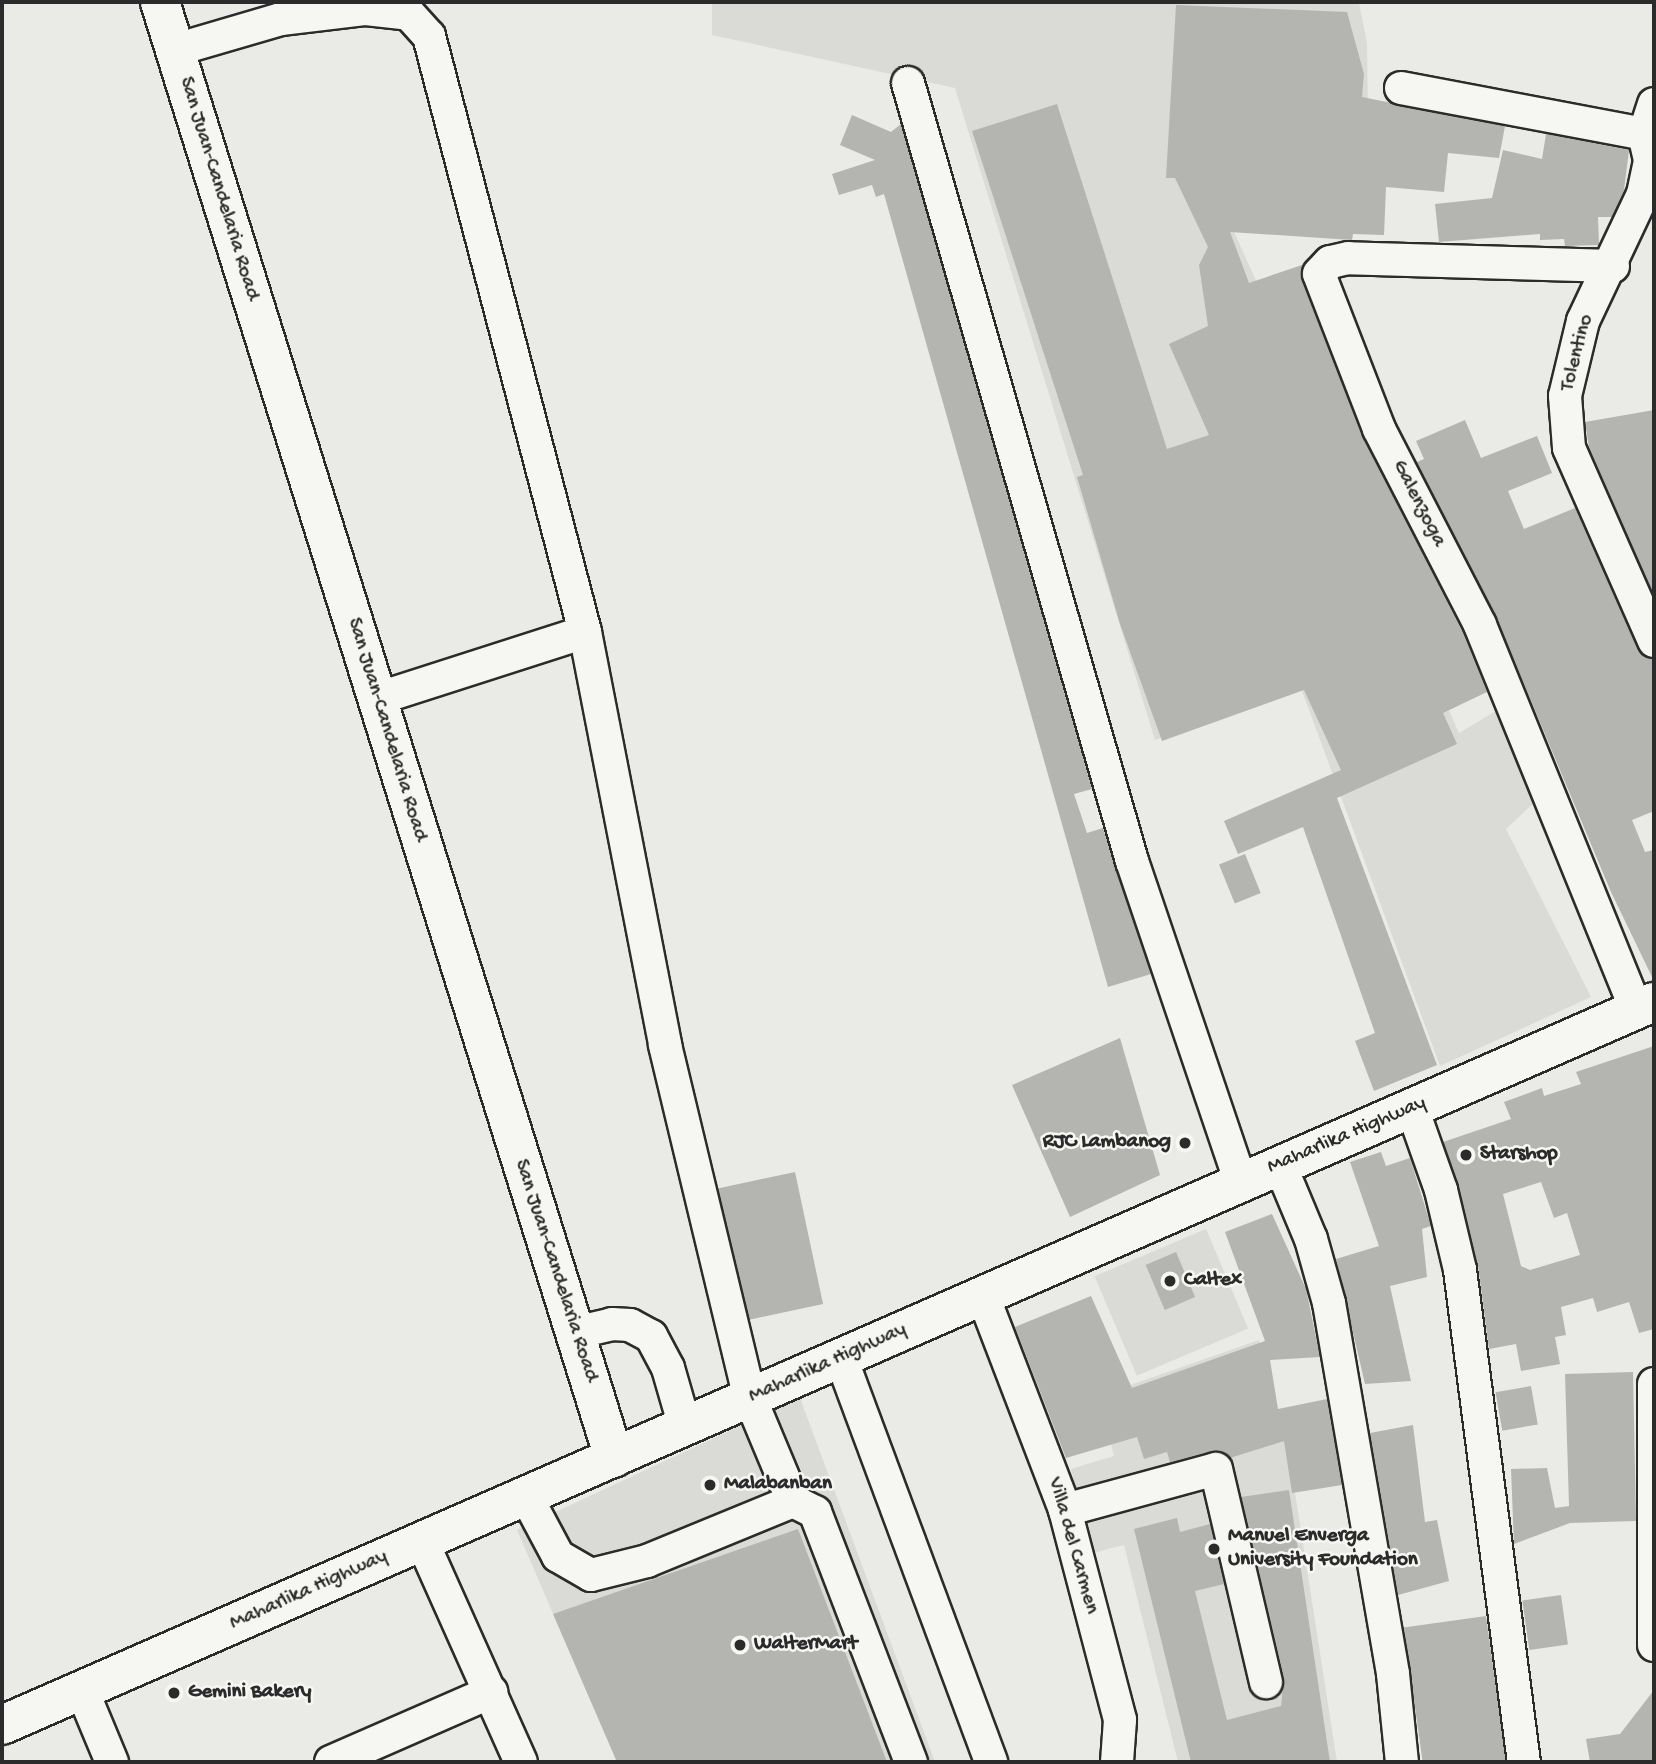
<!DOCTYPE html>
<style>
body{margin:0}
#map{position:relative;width:1656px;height:1764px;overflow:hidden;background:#eaeae6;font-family:"Gochi Hand",sans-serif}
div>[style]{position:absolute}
.built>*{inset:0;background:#dadad6;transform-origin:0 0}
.building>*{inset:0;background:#b4b4b1;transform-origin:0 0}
.roads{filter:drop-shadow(2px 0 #2b2b2b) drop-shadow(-2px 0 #2b2b2b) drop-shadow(0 2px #2b2b2b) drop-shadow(0 -2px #2b2b2b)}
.minor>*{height:32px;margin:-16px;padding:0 16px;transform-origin:16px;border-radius:16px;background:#f6f6f2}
.major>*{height:38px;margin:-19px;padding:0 19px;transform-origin:19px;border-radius:19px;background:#f6f6f2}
.dots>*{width:19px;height:19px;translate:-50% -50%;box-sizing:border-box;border:4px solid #f6f6f2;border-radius:50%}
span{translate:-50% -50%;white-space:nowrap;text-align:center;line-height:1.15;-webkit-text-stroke:5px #f6f6f2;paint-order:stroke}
.street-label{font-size:21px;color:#2b2b2b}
.poi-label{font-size:21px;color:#2b2b2b;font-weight:700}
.right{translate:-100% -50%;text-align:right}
.left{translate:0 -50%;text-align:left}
.frame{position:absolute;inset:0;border:4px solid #2b2b2b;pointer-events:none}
</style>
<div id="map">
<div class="built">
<div style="clip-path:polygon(712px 2px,1364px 2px,1359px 3px,1367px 43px,1369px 177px,1209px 176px,1459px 733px,1496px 711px,1540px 797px,1506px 829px,1591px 997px,1440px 1066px,1301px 688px,1155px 740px,955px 88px,712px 35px)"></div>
<div style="left:1206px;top:1229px;width:108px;height:121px;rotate:67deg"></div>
<div style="clip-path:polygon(1259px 1340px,1289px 1454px,1337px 1762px,1178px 1762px,1124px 1545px,1093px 1553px,1071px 1469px,1114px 1456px,1099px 1396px)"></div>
<div style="clip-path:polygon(800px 1398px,935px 1762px,617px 1762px,517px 1530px)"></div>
</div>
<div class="building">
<div style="clip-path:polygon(1176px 5px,1347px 12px,1364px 74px,1362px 97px,1505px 126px,1499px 158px,1448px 153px,1444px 192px,1386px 187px,1384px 235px,1353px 234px,1352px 240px,1230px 232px,1249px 283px,1302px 265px,1302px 281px,1362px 436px,1463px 633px,1487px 692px,1443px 713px,1457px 744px,1337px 798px,1437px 1065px,1374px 1091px,1355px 1041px,1375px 1033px,1303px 827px,1238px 854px,1224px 821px,1341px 770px,1304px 690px,1162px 741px,1120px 624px,1077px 477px,1083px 475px,972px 131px,1057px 104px,1167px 449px,1209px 435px,1169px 344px,1208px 326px,1199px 265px,1208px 247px,1175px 178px,1166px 178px)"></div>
<div style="clip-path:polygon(852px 115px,891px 132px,901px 124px,1092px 789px,1074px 794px,1087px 833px,1103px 828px,1151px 974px,1108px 987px,884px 194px,876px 197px,872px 185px,839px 195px,832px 174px,875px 160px,840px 145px)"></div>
<div style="clip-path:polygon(1546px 134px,1629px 150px,1624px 190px,1612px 217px,1598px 217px,1599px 245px,1565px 246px,1564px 239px,1540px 240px,1540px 234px,1439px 242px,1435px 204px,1492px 198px,1503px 150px,1542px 159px)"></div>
<div style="clip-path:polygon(1654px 410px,1654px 596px,1589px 447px,1585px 422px)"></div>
<div style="clip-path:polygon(1465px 420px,1481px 458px,1537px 436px,1552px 473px,1508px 491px,1524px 529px,1575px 508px,1637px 648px,1654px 659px,1654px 811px,1632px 820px,1645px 852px,1654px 850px,1654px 981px,1611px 892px,1496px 617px,1417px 462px,1424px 459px,1416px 441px)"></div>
<div style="left:1245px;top:854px;width:42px;height:28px;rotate:68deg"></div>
<div style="clip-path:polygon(1120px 1038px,1160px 1175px,1070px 1217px,1012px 1085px)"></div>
<div style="clip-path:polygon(evenodd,1654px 1046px,1654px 1329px,1639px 1333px,1629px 1302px,1597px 1312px,1593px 1298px,1561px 1307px,1566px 1335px,1555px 1337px,1560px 1364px,1521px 1371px,1516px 1344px,1489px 1349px,1478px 1266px,1443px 1142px,1511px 1119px,1504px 1102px,1542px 1088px,1544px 1096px,1581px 1084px,1576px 1072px,1654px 1046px,1541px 1182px,1554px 1218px,1567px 1213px,1580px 1255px,1530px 1270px,1521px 1266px,1503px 1194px,1541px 1182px)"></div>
<div style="clip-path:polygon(1381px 1152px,1386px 1166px,1410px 1158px,1431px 1226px,1422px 1229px,1427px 1277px,1390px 1286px,1411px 1381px,1365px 1384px,1336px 1259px,1379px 1246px,1350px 1162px)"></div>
<div style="left:795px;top:1172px;width:135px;height:79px;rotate:78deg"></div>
<div style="clip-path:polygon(1272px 1214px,1306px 1289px,1320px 1357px,1270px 1360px,1278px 1409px,1327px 1399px,1342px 1485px,1292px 1493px,1284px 1441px,1230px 1458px,1212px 1451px,1170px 1462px,1167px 1452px,1144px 1459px,1137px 1437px,1066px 1458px,1015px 1327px,1091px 1296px,1132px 1388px,1265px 1341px,1225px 1232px)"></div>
<div style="left:1176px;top:1252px;width:49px;height:33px;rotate:67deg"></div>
<div style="clip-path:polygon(1633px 1372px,1636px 1521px,1570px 1523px,1514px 1544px,1511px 1469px,1547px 1468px,1555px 1508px,1569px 1506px,1565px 1374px)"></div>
<div style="left:1531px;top:1386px;width:39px;height:36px;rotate:80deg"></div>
<div style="clip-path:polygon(1413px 1425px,1425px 1522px,1437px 1520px,1449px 1581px,1398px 1595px,1370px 1433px)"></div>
<div style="clip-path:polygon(1289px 1490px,1330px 1762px,1191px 1762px,1134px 1529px,1177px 1518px,1180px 1532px,1210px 1524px,1224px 1584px,1195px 1591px,1227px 1720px,1281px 1706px,1284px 1678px,1241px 1497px)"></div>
<div style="clip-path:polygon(798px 1529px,887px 1762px,617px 1762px,553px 1614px)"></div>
<div style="left:1561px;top:1595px;width:50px;height:39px;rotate:82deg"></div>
<div style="left:1486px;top:1616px;width:147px;height:83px;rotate:82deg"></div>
<div style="clip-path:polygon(1654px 1690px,1654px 1762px,1590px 1762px,1586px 1739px,1620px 1734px)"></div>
</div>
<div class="roads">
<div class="minor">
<div style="left:175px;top:50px;width:110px;rotate:-16.3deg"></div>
<div style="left:281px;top:19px;width:86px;rotate:-6.7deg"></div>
<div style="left:366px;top:9px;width:43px;rotate:6.6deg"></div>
<div style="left:409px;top:14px;width:30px;rotate:48deg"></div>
<div style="left:429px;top:36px;width:616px;rotate:75.33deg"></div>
<div style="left:585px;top:632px;width:421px;rotate:79deg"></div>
<div style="left:665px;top:1045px;width:363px;rotate:76.5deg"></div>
<div style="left:750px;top:1398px;width:112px;rotate:67.3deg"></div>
<div style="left:793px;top:1501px;width:25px;rotate:27deg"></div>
<div style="left:815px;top:1512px;width:268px;rotate:69deg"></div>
<div style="left:908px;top:83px;width:810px;rotate:73.94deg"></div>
<div style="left:1132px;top:861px;width:340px;rotate:71.3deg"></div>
<div style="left:1401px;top:88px;width:247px;rotate:10.7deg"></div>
<div style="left:1654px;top:104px;width:32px;rotate:108deg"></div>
<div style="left:1644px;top:134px;width:28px;rotate:77deg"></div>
<div style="left:1650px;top:161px;width:34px;rotate:102deg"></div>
<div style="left:1643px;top:194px;width:140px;rotate:115.3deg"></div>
<div style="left:1583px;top:321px;width:77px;rotate:103.5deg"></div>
<div style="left:1565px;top:396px;width:52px;rotate:85.6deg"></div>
<div style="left:1569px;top:448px;width:211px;rotate:66.2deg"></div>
<div style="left:1613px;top:266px;width:265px;rotate:-178.3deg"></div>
<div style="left:1348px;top:258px;width:18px;rotate:167deg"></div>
<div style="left:1330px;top:262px;width:16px;rotate:133deg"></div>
<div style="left:1319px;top:274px;width:166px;rotate:68.8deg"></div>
<div style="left:1379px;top:429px;width:220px;rotate:62.7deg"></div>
<div style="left:1480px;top:625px;width:415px;rotate:67.9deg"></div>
<div style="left:376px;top:699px;width:219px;rotate:-17.8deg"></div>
<div style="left:1412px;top:1108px;width:87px;rotate:70.5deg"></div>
<div style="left:1441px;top:1190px;width:82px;rotate:76.6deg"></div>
<div style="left:1460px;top:1270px;width:496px;rotate:82.6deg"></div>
<div style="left:1280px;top:1165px;width:80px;rotate:67.3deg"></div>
<div style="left:1311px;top:1239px;width:66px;rotate:74.3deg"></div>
<div style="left:1329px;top:1303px;width:376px;rotate:80.2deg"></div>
<div style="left:1393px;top:1674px;width:88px;rotate:84.2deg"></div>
<div style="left:983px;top:1296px;width:229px;rotate:69deg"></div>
<div style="left:1065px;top:1510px;width:217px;rotate:75.3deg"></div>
<div style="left:1120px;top:1720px;width:42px;rotate:94.1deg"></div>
<div style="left:574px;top:1333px;width:39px;rotate:-13deg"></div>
<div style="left:612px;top:1324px;width:18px;rotate:3deg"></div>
<div style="left:630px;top:1325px;width:24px;rotate:28deg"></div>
<div style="left:651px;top:1336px;width:36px;rotate:62deg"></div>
<div style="left:668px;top:1368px;width:61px;rotate:73.9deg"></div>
<div style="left:841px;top:1358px;width:431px;rotate:69.6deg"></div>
<div style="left:1654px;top:1384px;width:261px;rotate:90deg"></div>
<div style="left:526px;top:1496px;width:68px;rotate:61.9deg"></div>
<div style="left:558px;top:1556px;width:38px;rotate:30deg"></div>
<div style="left:591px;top:1575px;width:58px;rotate:-14deg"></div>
<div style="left:647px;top:1561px;width:158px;rotate:-22.3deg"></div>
<div style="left:1065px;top:1510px;width:156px;rotate:-15.2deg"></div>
<div style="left:1216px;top:1469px;width:219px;rotate:76.8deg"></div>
<div style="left:422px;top:1541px;width:242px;rotate:65.9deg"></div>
<div style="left:82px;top:1690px;width:78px;rotate:67.4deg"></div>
<div style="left:331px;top:1762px;width:175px;rotate:-23.6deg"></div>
</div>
<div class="major">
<div style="left:160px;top:2px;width:1525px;rotate:72.68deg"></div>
<div style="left:2px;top:1725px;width:1803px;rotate:-23.64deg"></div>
</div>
</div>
<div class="dots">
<div style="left:1185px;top:1143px;background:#2b2b2b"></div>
<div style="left:1466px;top:1155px;background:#2b2b2b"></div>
<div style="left:1170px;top:1281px;background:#2b2b2b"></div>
<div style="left:710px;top:1485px;background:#2b2b2b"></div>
<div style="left:1214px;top:1549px;background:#2b2b2b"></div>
<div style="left:740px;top:1645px;background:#2b2b2b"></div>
<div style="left:174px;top:1693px;background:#2b2b2b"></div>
</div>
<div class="street-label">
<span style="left:218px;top:189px;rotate:73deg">San Juan-Candelaria Road</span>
<span style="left:1578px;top:353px;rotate:-75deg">Tolentino</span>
<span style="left:1418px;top:504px;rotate:63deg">Galenzoga</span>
<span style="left:386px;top:730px;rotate:73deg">San Juan-Candelaria Road</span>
<span style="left:1347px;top:1136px;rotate:-23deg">Maharlika Highway</span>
<span style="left:555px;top:1271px;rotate:72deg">San Juan-Candelaria Road</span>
<span style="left:828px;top:1364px;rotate:-24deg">Maharlika Highway</span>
<span style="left:1072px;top:1546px;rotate:74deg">Villa del Carmen</span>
<span style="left:309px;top:1591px;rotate:-24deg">Maharlika Highway</span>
</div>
<div class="poi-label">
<span class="right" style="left:1171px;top:1143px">RJC Lambanog</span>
<span class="left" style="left:1480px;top:1155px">Starshop</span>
<span class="left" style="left:1184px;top:1281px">Caltex</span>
<span class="left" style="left:724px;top:1485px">Malabanban</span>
<span class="left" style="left:1228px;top:1549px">Manuel Enverga<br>University Foundation</span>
<span class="left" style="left:754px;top:1645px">WalterMart</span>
<span class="left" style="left:188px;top:1693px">Gemini Bakery</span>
</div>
<div class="frame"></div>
</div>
